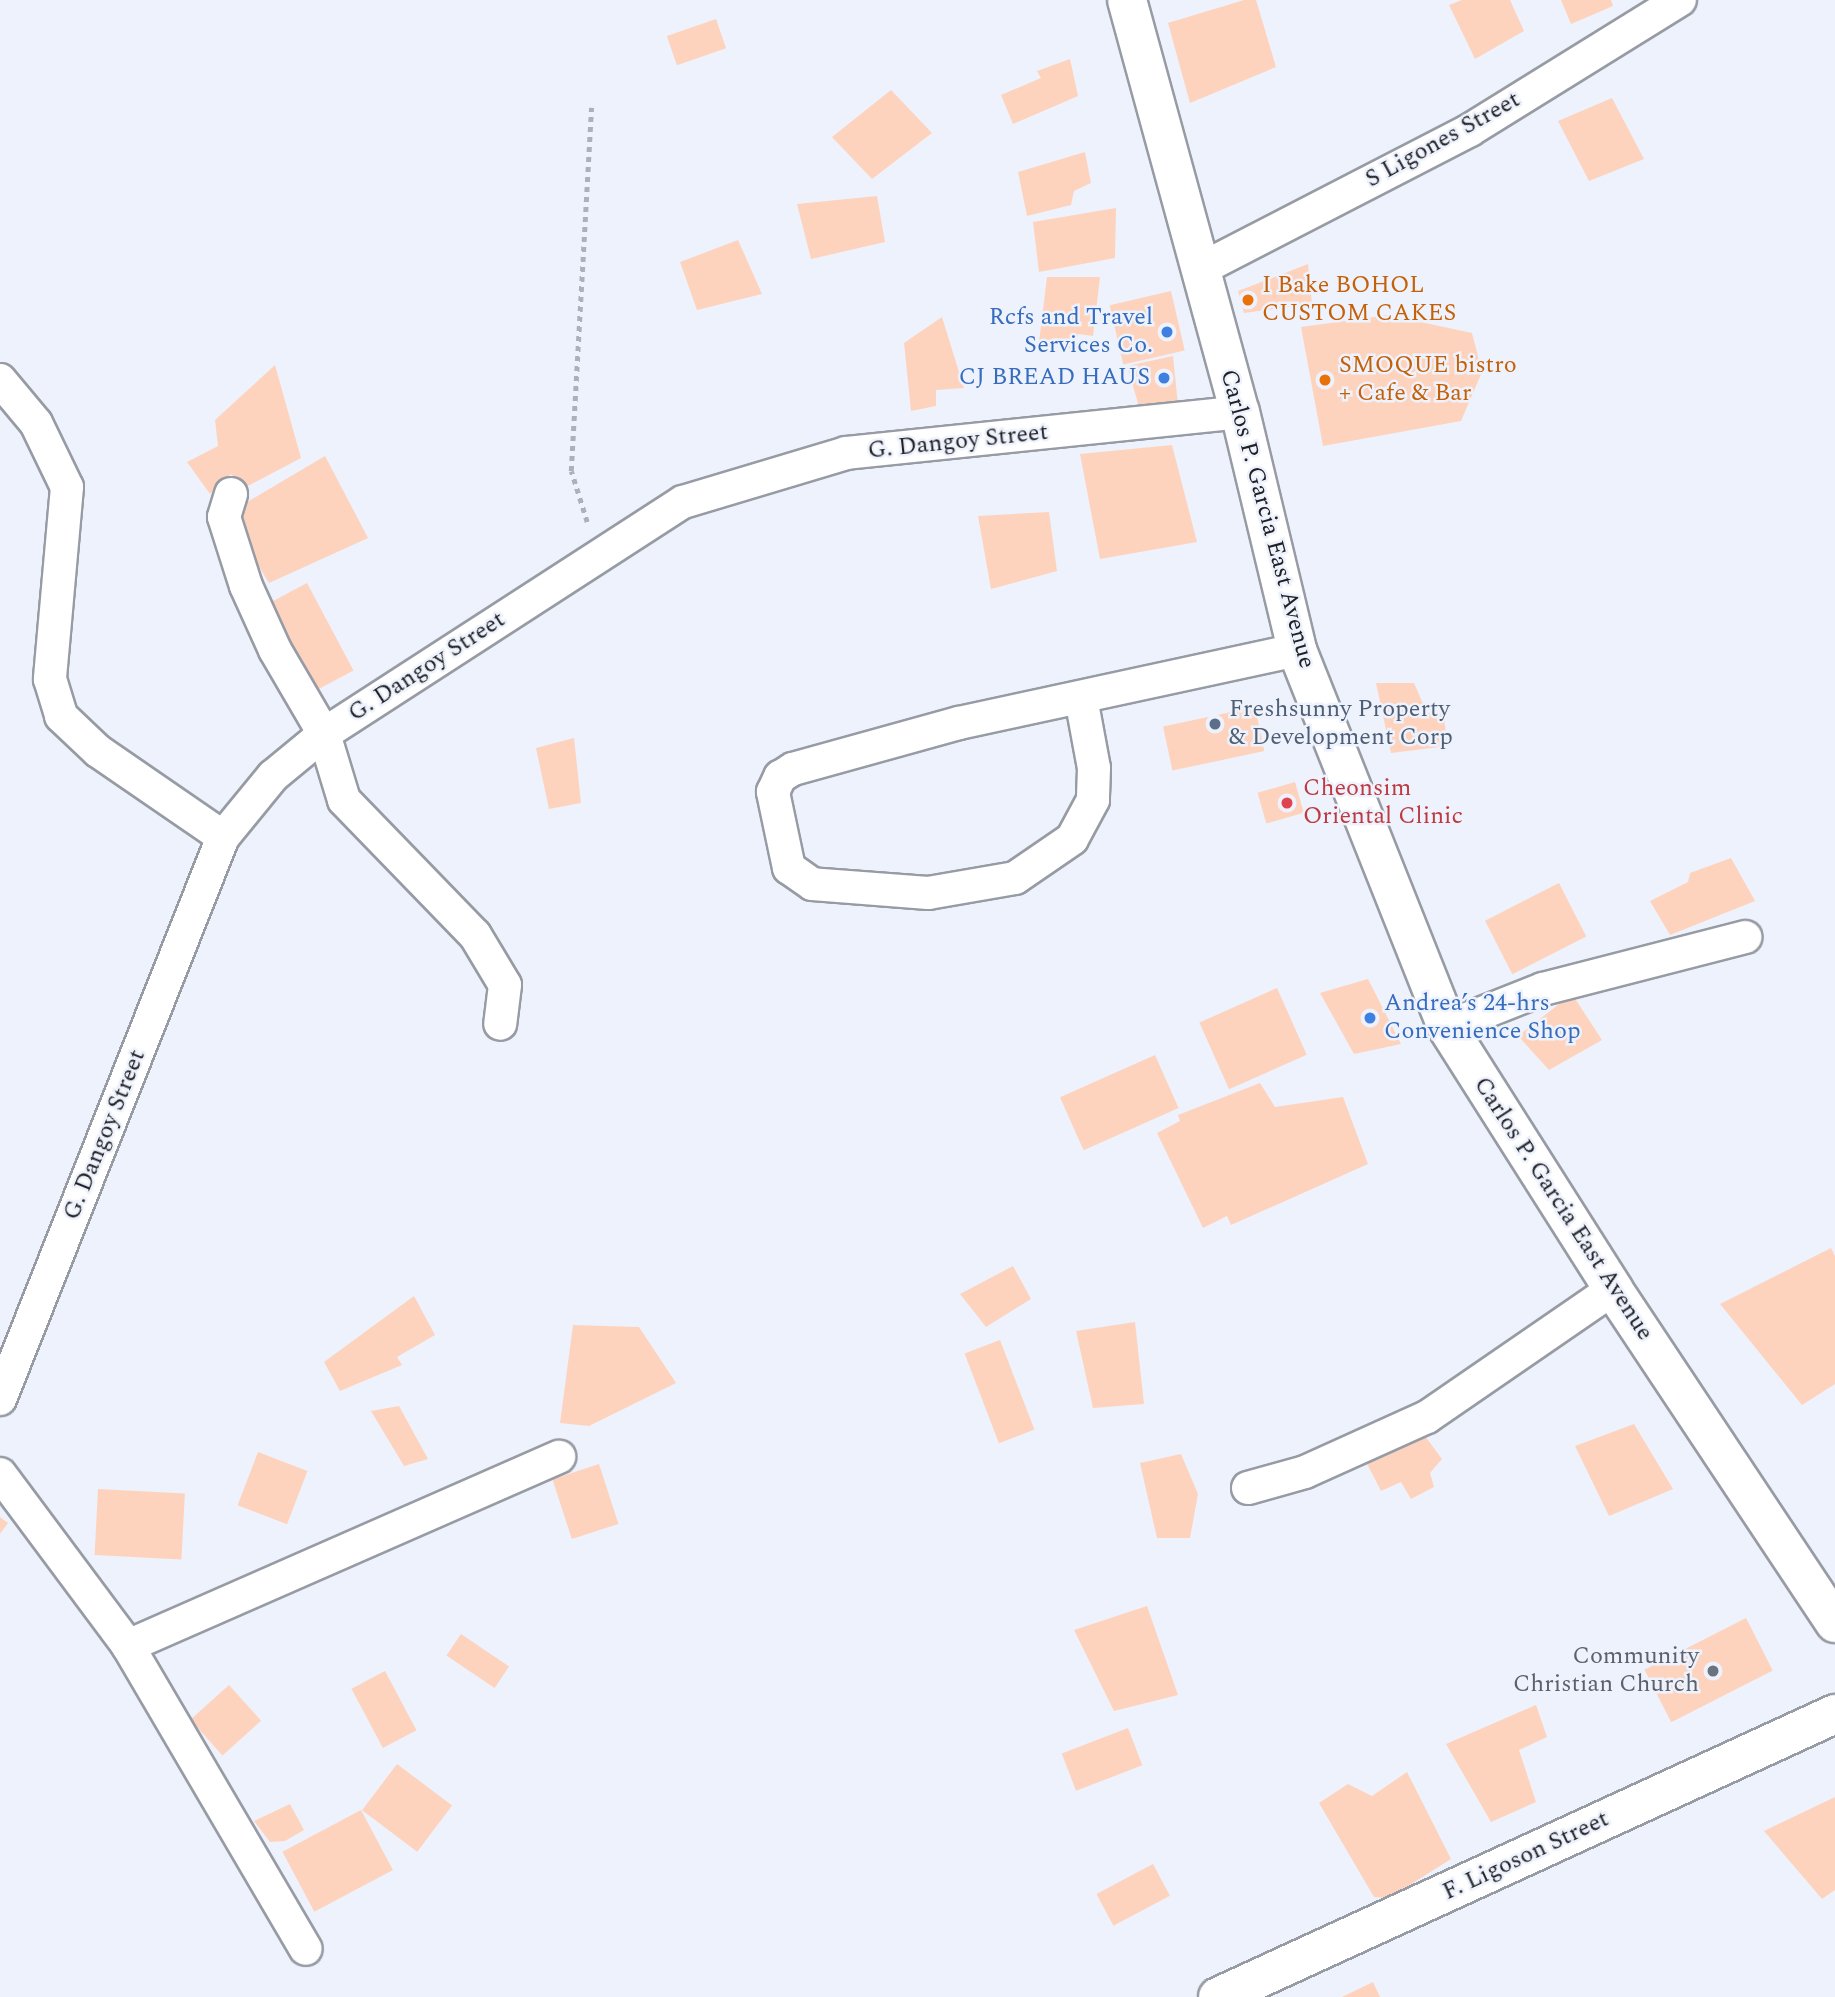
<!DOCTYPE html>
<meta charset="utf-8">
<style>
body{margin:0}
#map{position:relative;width:1835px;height:1997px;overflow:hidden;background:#eef2fc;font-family:Spectral,serif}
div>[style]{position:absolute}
.building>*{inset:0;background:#fed3be;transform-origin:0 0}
.path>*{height:4.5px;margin-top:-2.25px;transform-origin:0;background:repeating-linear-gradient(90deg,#adb0b8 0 5px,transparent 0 10px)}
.roads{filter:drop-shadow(2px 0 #979ba4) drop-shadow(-2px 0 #979ba4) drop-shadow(0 2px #979ba4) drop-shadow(0 -2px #979ba4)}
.minor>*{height:32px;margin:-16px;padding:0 16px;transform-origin:16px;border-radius:16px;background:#fff}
.tertiary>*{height:38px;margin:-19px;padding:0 19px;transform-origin:19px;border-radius:19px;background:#fff}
.secondary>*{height:38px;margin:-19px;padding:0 19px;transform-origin:19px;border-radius:19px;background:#fff}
.dots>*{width:19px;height:19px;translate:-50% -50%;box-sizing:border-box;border:4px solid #eef2fc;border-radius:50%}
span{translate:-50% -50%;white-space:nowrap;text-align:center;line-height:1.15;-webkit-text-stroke:5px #eef2fc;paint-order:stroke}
.street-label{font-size:24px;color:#202125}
.food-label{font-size:24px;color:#c56008}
.left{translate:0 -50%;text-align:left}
.shop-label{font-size:24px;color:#366cbe}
.right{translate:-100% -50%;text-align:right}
.service-label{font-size:24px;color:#4e5e75}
.health-label{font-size:24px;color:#be3a42}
.worship-label{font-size:24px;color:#5b616d}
</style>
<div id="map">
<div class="building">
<div style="clip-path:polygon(1244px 0,1256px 0,1276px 67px,1190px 103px,1168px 23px)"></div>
<div style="clip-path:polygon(1462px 0,1510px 0,1524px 31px,1475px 59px,1449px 5px)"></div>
<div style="clip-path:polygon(1561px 0,1611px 0,1613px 6px,1571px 24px)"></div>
<div style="left:716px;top:19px;width:31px;height:52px;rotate:71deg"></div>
<div style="clip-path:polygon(1070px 59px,1078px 96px,1013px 124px,1001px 95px,1041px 78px,1037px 71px)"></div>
<div style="clip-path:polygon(891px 90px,932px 133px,872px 179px,832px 137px)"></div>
<div style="clip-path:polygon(1612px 98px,1644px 159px,1589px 181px,1558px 121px)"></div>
<div style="clip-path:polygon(1085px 152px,1091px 183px,1074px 191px,1071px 205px,1027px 216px,1018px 172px)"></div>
<div style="clip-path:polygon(877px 196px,885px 242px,811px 259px,797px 204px)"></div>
<div style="clip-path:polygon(1116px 208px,1115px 258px,1039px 272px,1033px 222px)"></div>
<div style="clip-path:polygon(738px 240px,762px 294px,697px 310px,680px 262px)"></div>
<div style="clip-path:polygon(1308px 264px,1312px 304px,1244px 313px,1238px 291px)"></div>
<div style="clip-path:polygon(1047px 277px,1100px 277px,1093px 336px,1078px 334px,1073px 349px,1039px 342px)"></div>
<div style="left:1171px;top:291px;width:61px;height:63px;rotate:77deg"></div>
<div style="clip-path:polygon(1388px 315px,1472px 333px,1482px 372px,1461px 421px,1323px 446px,1301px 327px)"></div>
<div style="clip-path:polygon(942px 317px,964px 388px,936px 390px,936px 406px,911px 411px,904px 343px)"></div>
<div style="clip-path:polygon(1173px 356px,1178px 405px,1141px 413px,1127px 366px)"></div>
<div style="clip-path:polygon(275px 365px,301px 458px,244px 488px,231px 474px,210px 494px,187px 462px,218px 446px,215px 420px)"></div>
<div style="clip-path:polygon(1172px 445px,1197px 542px,1100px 559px,1080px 454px)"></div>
<div style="clip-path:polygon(325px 456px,368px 538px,269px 583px,227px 514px)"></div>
<div style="clip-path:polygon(1049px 512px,1057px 571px,991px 589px,978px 516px)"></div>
<div style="left:307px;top:583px;width:99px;height:49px;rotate:62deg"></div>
<div style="clip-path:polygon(1376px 683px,1414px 683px,1427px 713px,1443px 712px,1448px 746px,1391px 753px)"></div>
<div style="left:1255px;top:707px;width:45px;height:94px;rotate:78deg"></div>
<div style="clip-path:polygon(574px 738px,581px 803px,549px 809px,536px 748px)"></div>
<div style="left:1295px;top:782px;width:32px;height:39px;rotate:74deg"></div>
<div style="clip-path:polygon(1731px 858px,1755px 901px,1670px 935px,1650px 901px,1688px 882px,1690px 873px)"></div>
<div style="left:1559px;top:883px;width:60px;height:83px;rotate:63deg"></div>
<div style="clip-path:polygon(1368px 979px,1401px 1044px,1354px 1054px,1320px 993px)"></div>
<div style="left:1277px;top:988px;width:73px;height:85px;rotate:66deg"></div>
<div style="clip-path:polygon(1572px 994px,1602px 1040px,1549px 1070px,1518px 1036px)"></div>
<div style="left:1155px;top:1055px;width:58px;height:104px;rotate:66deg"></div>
<div style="clip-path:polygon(1260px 1083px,1275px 1107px,1343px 1097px,1368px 1164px,1231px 1225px,1227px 1216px,1203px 1228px,1157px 1133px,1180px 1121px,1178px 1115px)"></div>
<div style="clip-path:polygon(1831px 1248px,1835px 1256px,1835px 1384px,1802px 1405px,1720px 1304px)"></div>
<div style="clip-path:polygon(1013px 1266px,1031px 1299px,986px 1327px,960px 1294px)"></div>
<div style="clip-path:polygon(414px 1296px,435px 1335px,397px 1357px,402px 1365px,340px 1391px,324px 1362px)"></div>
<div style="clip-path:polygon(1135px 1322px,1144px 1404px,1093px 1408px,1076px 1331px)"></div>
<div style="clip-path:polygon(573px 1325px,639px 1327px,676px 1383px,589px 1426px,560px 1423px)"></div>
<div style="left:1000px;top:1340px;width:96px;height:38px;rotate:69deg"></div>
<div style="clip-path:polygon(399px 1406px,428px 1459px,404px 1466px,371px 1411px)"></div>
<div style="clip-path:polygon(1634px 1424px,1673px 1489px,1609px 1516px,1575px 1446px)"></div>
<div style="clip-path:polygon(1419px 1428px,1442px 1459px,1430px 1473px,1434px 1487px,1411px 1499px,1401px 1482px,1381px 1491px,1363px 1456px)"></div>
<div style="left:258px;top:1452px;width:53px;height:57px;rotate:21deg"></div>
<div style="clip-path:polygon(1181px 1454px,1198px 1494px,1190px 1538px,1157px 1538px,1140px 1463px)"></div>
<div style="left:599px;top:1464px;width:63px;height:49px;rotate:72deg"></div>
<div style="left:98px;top:1489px;width:87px;height:66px;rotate:3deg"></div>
<div style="clip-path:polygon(0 1517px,8px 1523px,0 1534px)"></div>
<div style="clip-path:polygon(1147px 1606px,1178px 1695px,1114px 1711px,1074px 1630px)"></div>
<div style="left:1746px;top:1618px;width:59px;height:114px;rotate:63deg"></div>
<div style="left:461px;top:1634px;width:58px;height:26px;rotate:34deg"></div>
<div style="left:385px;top:1671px;width:67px;height:38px;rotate:62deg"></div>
<div style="left:229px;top:1685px;width:48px;height:52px;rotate:48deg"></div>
<div style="clip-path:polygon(1536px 1705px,1547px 1737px,1519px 1750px,1536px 1802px,1491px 1822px,1446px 1744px)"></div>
<div style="left:1128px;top:1728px;width:40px;height:71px;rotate:69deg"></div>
<div style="left:397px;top:1764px;width:69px;height:58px;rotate:37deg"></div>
<div style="clip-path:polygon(1407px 1772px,1451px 1859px,1389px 1898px,1374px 1897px,1319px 1803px,1348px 1784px,1372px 1796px)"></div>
<div style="clip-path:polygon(1835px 1797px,1835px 1890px,1822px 1899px,1764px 1831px)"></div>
<div style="clip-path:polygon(290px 1804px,304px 1830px,285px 1841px,270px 1842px,254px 1821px)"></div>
<div style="left:361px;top:1810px;width:68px;height:89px;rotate:62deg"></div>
<div style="left:1153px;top:1864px;width:36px;height:64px;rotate:62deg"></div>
<div style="clip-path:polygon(1373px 1982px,1380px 1997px,1342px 1997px)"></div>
</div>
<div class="path">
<div style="left:587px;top:522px;width:53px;rotate:-107.4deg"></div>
<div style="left:571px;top:471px;width:364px;rotate:-86.8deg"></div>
</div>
<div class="roads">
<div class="minor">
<div style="left:1199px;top:270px;width:305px;rotate:-27.3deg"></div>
<div style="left:1470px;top:130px;width:247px;rotate:-31.8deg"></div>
<div style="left:0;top:380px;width:56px;rotate:50.1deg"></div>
<div style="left:36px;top:423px;width:71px;rotate:64.2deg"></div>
<div style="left:67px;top:487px;width:193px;rotate:95.1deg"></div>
<div style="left:50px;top:679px;width:39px;rotate:73deg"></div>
<div style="left:61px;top:716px;width:51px;rotate:43.4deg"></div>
<div style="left:98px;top:751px;width:152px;rotate:34.5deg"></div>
<div style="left:231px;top:494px;width:24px;rotate:107deg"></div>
<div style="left:224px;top:517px;width:72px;rotate:72.3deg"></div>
<div style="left:246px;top:586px;width:70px;rotate:65.6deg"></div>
<div style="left:275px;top:650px;width:97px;rotate:59.7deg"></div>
<div style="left:324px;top:734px;width:69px;rotate:73.1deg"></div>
<div style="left:344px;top:800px;width:188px;rotate:45.9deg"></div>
<div style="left:475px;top:935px;width:58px;rotate:59deg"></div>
<div style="left:505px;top:985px;width:39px;rotate:97deg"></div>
<div style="left:1081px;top:698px;width:71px;rotate:79.5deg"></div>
<div style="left:1094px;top:768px;width:32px;rotate:92deg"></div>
<div style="left:1093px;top:800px;width:44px;rotate:118.3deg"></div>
<div style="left:1072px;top:839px;width:69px;rotate:145.6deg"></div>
<div style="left:1015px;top:878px;width:88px;rotate:170.2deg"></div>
<div style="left:928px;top:893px;width:116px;rotate:-175.6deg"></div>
<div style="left:812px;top:884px;width:28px;rotate:-145deg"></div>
<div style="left:789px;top:868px;width:78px;rotate:-101.9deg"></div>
<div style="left:773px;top:792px;width:17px;rotate:-65deg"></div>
<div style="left:780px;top:777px;width:15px;rotate:-32deg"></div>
<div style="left:793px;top:769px;width:172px;rotate:-15.5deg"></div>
<div style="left:959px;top:723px;width:346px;rotate:-12.2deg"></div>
<div style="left:1447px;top:1027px;width:103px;rotate:-21.6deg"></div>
<div style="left:1543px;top:989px;width:209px;rotate:-14.4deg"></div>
<div style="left:0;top:1399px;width:605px;rotate:-68.36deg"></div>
<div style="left:223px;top:837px;width:79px;rotate:-50.7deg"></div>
<div style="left:273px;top:776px;width:66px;rotate:-39.5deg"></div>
<div style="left:324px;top:734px;width:427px;rotate:-32.9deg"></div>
<div style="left:683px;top:502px;width:170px;rotate:-16.7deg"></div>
<div style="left:846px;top:453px;width:396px;rotate:-5.9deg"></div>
<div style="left:0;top:1474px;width:214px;rotate:53.3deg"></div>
<div style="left:128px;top:1646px;width:351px;rotate:59.6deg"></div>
<div style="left:1248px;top:1488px;width:59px;rotate:-15.7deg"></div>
<div style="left:1305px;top:1472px;width:134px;rotate:-24.3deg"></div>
<div style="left:1427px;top:1417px;width:226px;rotate:-34.5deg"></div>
<div style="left:128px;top:1646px;width:471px;rotate:-23.7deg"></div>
</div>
<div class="tertiary">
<div style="left:1218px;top:1997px;width:679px;rotate:-24.64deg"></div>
</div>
<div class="secondary">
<div style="left:1127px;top:0;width:427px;rotate:74.7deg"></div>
<div style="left:1240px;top:412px;width:245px;rotate:76.5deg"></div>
<div style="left:1297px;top:650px;width:406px;rotate:68.3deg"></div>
<div style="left:1447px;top:1027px;width:310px;rotate:57.6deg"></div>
<div style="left:1613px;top:1289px;width:401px;rotate:56.4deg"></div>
</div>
</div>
<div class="dots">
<div style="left:1248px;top:300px;background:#e8710a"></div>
<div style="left:1167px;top:332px;background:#3f7fe0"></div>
<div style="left:1164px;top:378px;background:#3f7fe0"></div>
<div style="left:1325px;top:380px;background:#e8710a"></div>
<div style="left:1215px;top:724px;background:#5c6f8a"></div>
<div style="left:1287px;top:803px;background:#e0444e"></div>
<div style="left:1370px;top:1018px;background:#3f7fe0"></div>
<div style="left:1713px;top:1671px;background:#6b7280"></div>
</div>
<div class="street-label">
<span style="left:1443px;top:140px;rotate:-29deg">S Ligones Street</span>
<span style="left:958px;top:442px;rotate:-6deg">G. Dangoy Street</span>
<span style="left:1267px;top:519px;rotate:75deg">Carlos P. Garcia East Avenue</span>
<span style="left:427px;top:667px;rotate:-33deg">G. Dangoy Street</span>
<span style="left:105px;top:1135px;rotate:-68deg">G. Dangoy Street</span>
<span style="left:1563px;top:1209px;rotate:57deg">Carlos P. Garcia East Avenue</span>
<span style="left:1526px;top:1856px;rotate:-25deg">F. Ligoson Street</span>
</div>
<div class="food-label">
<span class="left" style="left:1262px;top:300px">I Bake BOHOL<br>CUSTOM CAKES</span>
<span class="left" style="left:1339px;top:380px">SMOQUE bistro<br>+ Cafe &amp; Bar</span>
</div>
<div class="shop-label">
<span class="right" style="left:1153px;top:332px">Rcfs and Travel<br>Services Co.</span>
<span class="right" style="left:1150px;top:378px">CJ BREAD HAUS</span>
<span class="left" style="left:1384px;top:1018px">Andrea’s 24-hrs<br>Convenience Shop</span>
</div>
<div class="service-label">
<span class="left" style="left:1229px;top:724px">Freshsunny Property<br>&amp; Development Corp</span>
</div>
<div class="health-label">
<span class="left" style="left:1303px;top:803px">Cheonsim<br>Oriental Clinic</span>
</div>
<div class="worship-label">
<span class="right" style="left:1699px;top:1671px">Community<br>Christian Church</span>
</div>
</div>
